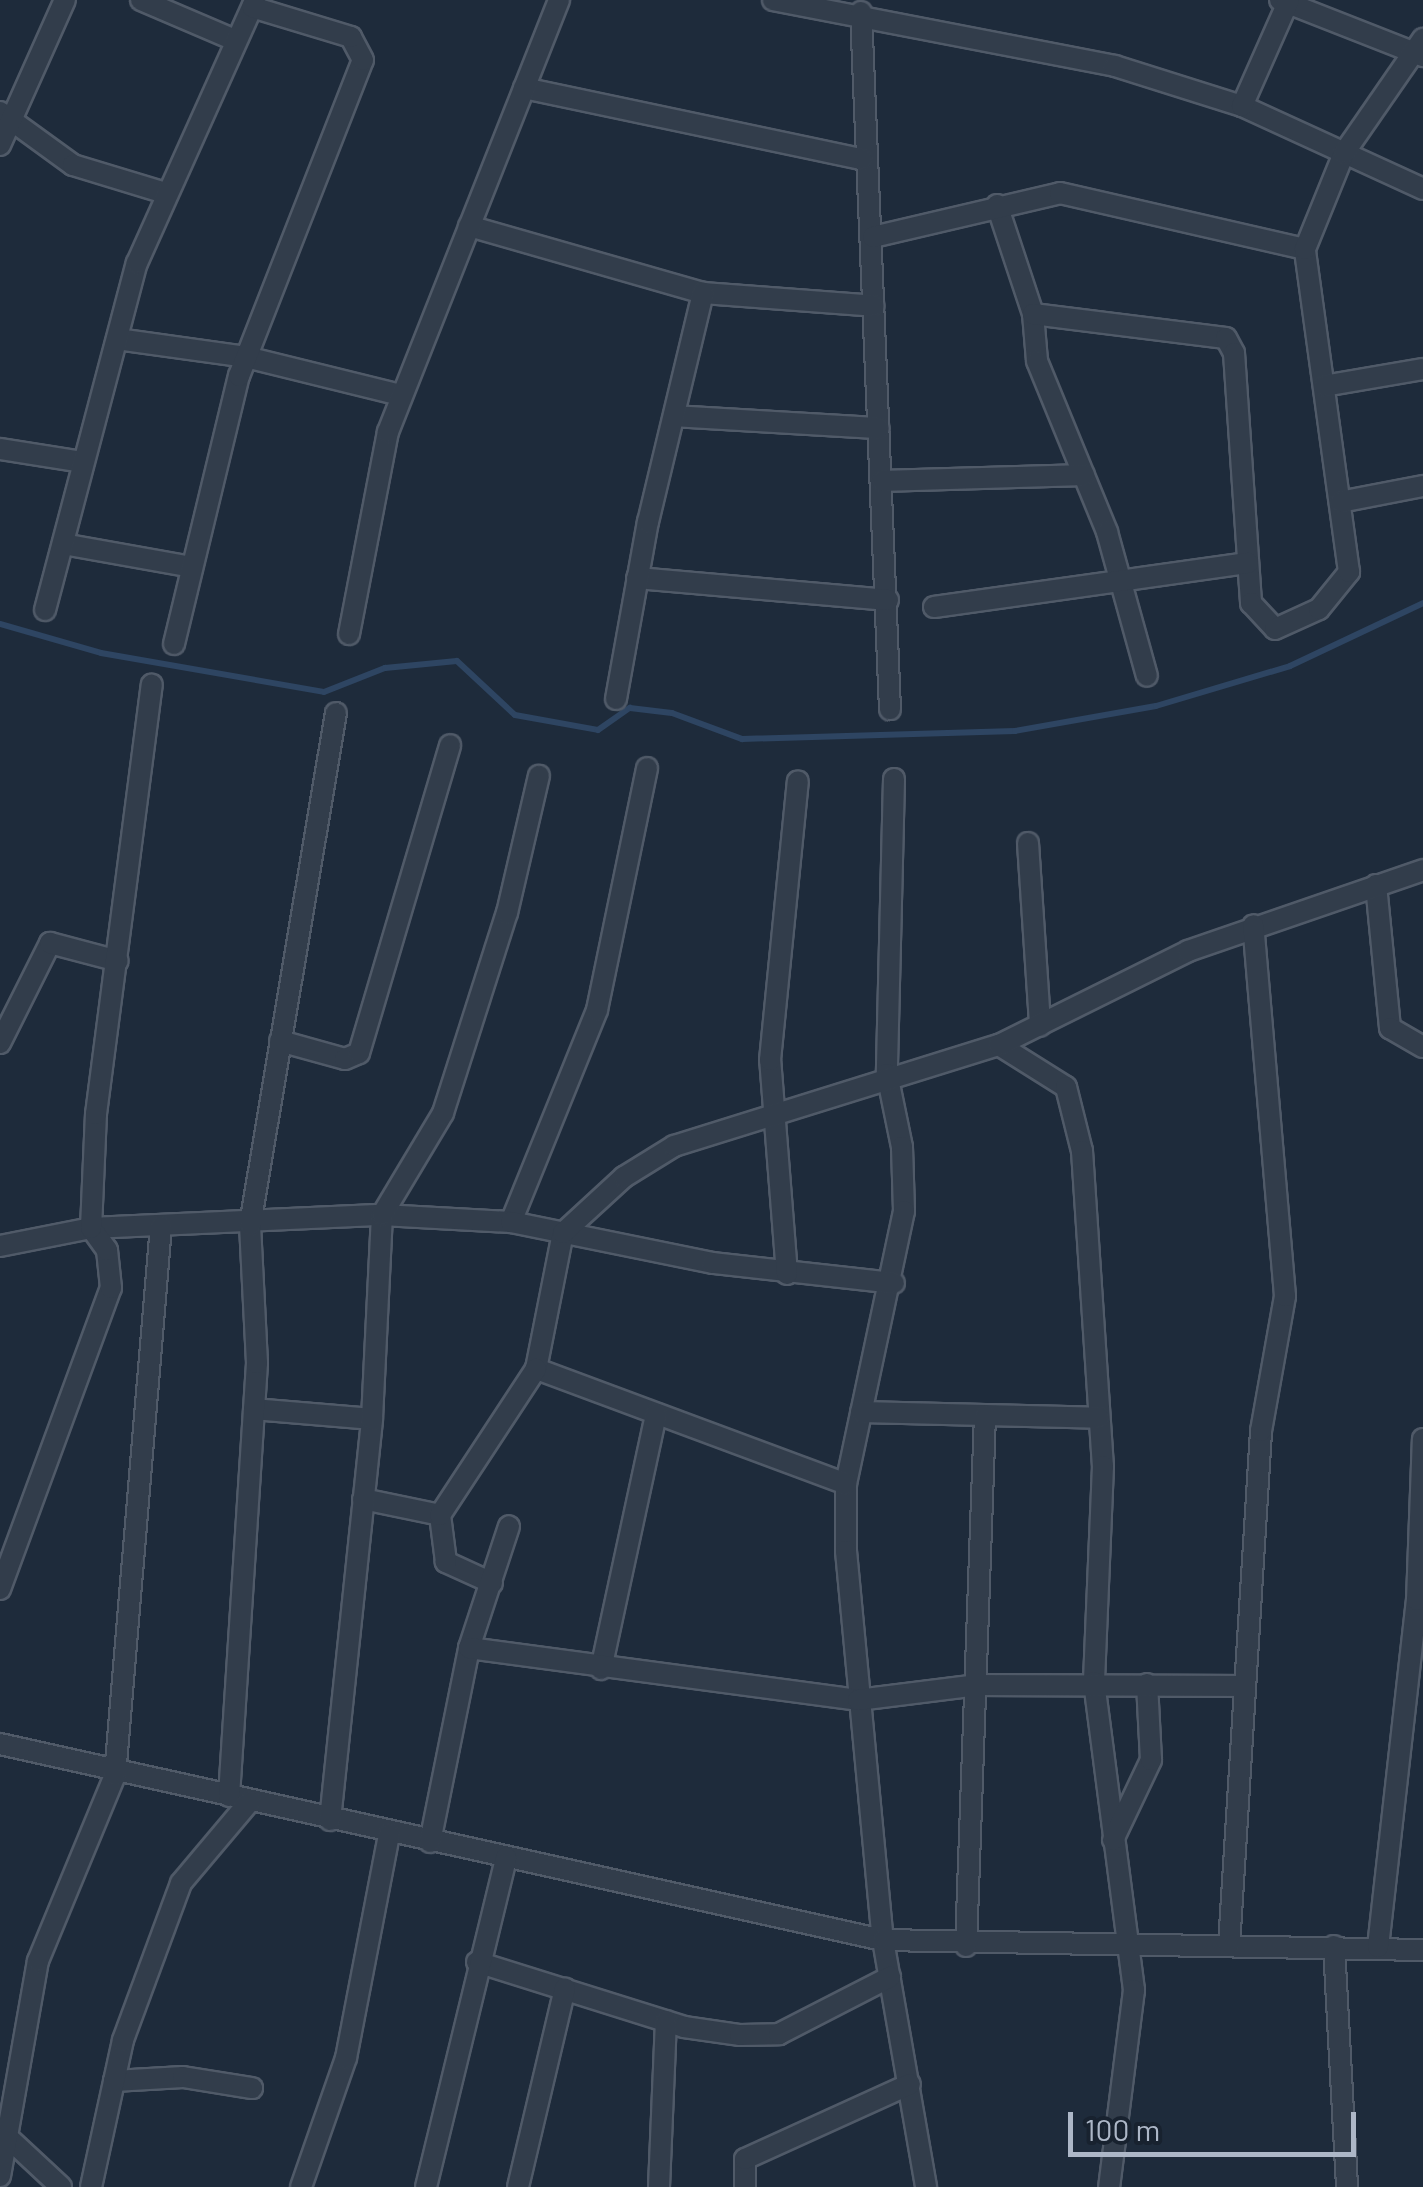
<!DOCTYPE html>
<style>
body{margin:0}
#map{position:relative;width:1423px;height:2187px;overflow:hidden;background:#1e2b3b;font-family:Barlow,sans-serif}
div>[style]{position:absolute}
.stream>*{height:6px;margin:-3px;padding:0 3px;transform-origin:3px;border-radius:3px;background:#2e4562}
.roads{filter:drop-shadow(2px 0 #505a68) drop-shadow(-2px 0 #505a68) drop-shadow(0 2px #505a68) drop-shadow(0 -2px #505a68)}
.minor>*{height:20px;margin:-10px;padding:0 10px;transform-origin:10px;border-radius:10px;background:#323d4b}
span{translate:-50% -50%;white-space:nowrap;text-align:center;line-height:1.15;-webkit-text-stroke:8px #18222f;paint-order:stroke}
.scale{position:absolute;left:1068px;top:2112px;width:288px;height:45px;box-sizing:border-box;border:5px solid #adb7c7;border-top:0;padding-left:12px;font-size:30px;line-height:35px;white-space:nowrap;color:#adb7c7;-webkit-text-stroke:8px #18222f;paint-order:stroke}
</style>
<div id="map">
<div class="stream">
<div style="left:0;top:624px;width:105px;rotate:16deg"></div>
<div style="left:101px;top:653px;width:226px;rotate:9.9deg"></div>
<div style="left:324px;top:692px;width:66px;rotate:-21.5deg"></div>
<div style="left:385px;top:668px;width:72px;rotate:-5.6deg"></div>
<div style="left:457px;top:661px;width:79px;rotate:43deg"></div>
<div style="left:515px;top:715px;width:84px;rotate:10.2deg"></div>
<div style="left:598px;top:730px;width:39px;rotate:-35deg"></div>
<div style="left:630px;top:708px;width:42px;rotate:6.8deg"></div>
<div style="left:672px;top:713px;width:75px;rotate:20.4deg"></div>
<div style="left:742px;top:739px;width:273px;rotate:-1.7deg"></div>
<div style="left:1015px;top:731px;width:143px;rotate:-10.1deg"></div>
<div style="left:1156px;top:706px;width:140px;rotate:-16.6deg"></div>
<div style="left:1290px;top:666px;width:147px;rotate:-25.3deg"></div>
</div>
<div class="roads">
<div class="minor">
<div style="left:141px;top:0;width:102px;rotate:23.1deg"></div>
<div style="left:773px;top:0;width:348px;rotate:10.9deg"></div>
<div style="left:1115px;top:66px;width:133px;rotate:17.5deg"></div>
<div style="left:1242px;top:106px;width:199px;rotate:24.6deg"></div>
<div style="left:1280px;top:0;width:154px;rotate:21.4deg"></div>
<div style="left:861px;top:12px;width:698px;rotate:87.62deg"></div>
<div style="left:524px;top:88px;width:345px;rotate:11.9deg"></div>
<div style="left:1242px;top:106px;width:116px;rotate:-66.1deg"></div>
<div style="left:0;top:112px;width:90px;rotate:36deg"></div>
<div style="left:73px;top:165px;width:96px;rotate:16.9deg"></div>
<div style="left:0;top:145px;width:159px;rotate:-65.9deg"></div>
<div style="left:997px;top:205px;width:115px;rotate:71.7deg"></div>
<div style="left:1033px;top:314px;width:47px;rotate:85.1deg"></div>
<div style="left:1037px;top:361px;width:185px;rotate:67.7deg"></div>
<div style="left:1107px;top:532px;width:149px;rotate:74.5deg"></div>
<div style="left:469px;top:226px;width:243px;rotate:16deg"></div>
<div style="left:703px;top:293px;width:171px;rotate:4.3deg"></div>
<div style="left:873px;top:237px;width:192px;rotate:-13.2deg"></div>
<div style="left:1060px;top:193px;width:251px;rotate:12.9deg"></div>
<div style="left:1033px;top:314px;width:194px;rotate:7.1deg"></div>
<div style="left:1226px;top:338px;width:17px;rotate:62deg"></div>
<div style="left:1234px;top:353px;width:251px;rotate:86.1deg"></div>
<div style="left:1251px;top:603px;width:35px;rotate:47deg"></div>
<div style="left:1275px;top:629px;width:48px;rotate:-24.4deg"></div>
<div style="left:1319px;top:609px;width:48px;rotate:-51deg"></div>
<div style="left:1349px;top:572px;width:326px;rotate:-97.8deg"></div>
<div style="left:1305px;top:249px;width:104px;rotate:-67.9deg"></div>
<div style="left:1344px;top:153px;width:139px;rotate:-55.3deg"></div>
<div style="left:117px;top:339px;width:130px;rotate:7.9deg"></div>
<div style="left:246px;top:357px;width:160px;rotate:13.8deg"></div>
<div style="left:1324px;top:386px;width:100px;rotate:-9.7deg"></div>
<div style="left:674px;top:416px;width:205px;rotate:3.4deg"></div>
<div style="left:0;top:449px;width:84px;rotate:8.9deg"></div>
<div style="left:882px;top:481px;width:202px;rotate:-1.7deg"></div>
<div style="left:1340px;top:502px;width:85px;rotate:-10.9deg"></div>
<div style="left:63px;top:544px;width:131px;rotate:10.1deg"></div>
<div style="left:637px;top:578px;width:252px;rotate:5deg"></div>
<div style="left:934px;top:607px;width:317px;rotate:-8deg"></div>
<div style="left:45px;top:610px;width:359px;rotate:-75.2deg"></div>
<div style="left:137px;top:263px;width:288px;rotate:-65.8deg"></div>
<div style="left:349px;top:634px;width:206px;rotate:-79.1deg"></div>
<div style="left:388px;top:432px;width:465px;rotate:-68.4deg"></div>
<div style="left:174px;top:644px;width:276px;rotate:-76.4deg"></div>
<div style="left:239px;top:376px;width:339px;rotate:-68.6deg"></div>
<div style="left:363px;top:60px;width:26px;rotate:-118deg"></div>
<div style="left:351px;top:37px;width:103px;rotate:-163.1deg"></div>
<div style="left:616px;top:699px;width:180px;rotate:-79.8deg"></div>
<div style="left:648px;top:522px;width:236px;rotate:-76.5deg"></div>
<div style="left:894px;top:779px;width:295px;rotate:91.4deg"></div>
<div style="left:887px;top:1074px;width:75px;rotate:78.4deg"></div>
<div style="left:902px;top:1147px;width:64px;rotate:88.2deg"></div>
<div style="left:904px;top:1211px;width:279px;rotate:102deg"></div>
<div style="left:846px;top:1484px;width:67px;rotate:90deg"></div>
<div style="left:846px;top:1551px;width:391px;rotate:84.6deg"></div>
<div style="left:883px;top:1940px;width:251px;rotate:80.1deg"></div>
<div style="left:1028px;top:843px;width:183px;rotate:86.2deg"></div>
<div style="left:1376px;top:885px;width:144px;rotate:84.4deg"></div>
<div style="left:1390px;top:1028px;width:38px;rotate:30deg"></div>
<div style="left:280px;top:1041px;width:67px;rotate:15.5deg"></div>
<div style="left:345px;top:1059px;width:15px;rotate:-23deg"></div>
<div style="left:359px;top:1053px;width:321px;rotate:-73.5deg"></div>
<div style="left:0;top:1043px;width:112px;rotate:-63.4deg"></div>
<div style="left:50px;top:943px;width:70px;rotate:14.8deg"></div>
<div style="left:999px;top:1045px;width:79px;rotate:32.1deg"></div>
<div style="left:1066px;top:1087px;width:66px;rotate:76deg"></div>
<div style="left:1082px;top:1151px;width:316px;rotate:86.2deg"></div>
<div style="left:1103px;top:1466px;width:216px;rotate:92.4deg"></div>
<div style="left:1094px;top:1682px;width:311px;rotate:82.6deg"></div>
<div style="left:1134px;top:1990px;width:199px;rotate:97.2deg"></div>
<div style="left:511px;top:1222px;width:229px;rotate:-67.9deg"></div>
<div style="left:597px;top:1010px;width:247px;rotate:-78.3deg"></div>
<div style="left:0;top:1246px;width:93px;rotate:-11.2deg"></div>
<div style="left:91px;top:1228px;width:291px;rotate:-2.6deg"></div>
<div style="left:382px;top:1215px;width:129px;rotate:3.1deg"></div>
<div style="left:511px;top:1222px;width:206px;rotate:11.5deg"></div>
<div style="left:713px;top:1263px;width:182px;rotate:6.3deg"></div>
<div style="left:787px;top:1274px;width:215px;rotate:-94.5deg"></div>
<div style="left:770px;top:1060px;width:280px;rotate:-84.3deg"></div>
<div style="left:254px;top:1409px;width:118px;rotate:4.8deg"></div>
<div style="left:861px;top:1412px;width:238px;rotate:1.4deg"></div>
<div style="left:846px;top:1484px;width:331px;rotate:-159.6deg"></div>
<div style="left:536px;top:1369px;width:139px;rotate:-78.8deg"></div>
<div style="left:563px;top:1233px;width:83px;rotate:-42.6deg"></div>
<div style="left:624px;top:1177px;width:59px;rotate:-31.8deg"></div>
<div style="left:674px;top:1146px;width:340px;rotate:-17.3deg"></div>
<div style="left:999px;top:1045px;width:211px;rotate:-26.4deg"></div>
<div style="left:1188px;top:951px;width:249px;rotate:-19deg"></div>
<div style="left:363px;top:1499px;width:79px;rotate:11.7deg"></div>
<div style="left:492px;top:1583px;width:51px;rotate:-155.5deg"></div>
<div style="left:446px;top:1562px;width:47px;rotate:-97.3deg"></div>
<div style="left:440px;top:1515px;width:175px;rotate:-56.7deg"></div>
<div style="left:0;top:1589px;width:321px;rotate:-69.8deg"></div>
<div style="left:111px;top:1288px;width:38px;rotate:-96deg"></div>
<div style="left:107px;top:1250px;width:27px;rotate:-126deg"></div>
<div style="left:91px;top:1228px;width:114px;rotate:-87.5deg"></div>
<div style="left:96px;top:1114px;width:433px;rotate:-82.6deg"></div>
<div style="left:469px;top:1648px;width:128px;rotate:-71.8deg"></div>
<div style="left:601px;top:1669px;width:261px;rotate:-77.8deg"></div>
<div style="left:0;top:1744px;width:904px;rotate:12.52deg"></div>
<div style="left:883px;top:1940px;width:540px;rotate:1.06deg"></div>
<div style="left:229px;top:1796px;width:434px;rotate:-86.3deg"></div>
<div style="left:257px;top:1363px;width:138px;rotate:-92.9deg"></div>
<div style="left:250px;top:1225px;width:519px;rotate:-80.47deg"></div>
<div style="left:330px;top:1820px;width:403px;rotate:-84deg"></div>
<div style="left:372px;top:1419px;width:204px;rotate:-87.2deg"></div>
<div style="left:382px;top:1215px;width:119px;rotate:-59.1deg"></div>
<div style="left:443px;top:1113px;width:210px;rotate:-72.3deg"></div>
<div style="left:507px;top:913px;width:141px;rotate:-76.9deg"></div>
<div style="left:1113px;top:1840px;width:89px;rotate:-64.6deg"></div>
<div style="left:1151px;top:1760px;width:76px;rotate:-93deg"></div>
<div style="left:430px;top:1842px;width:198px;rotate:-78.6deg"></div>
<div style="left:469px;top:1648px;width:392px;rotate:7.6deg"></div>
<div style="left:858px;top:1700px;width:122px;rotate:-7.1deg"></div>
<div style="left:979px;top:1685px;width:261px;rotate:0.2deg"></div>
<div style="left:966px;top:1946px;width:531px;rotate:-87.95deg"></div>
<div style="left:1229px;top:1946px;width:516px;rotate:-86.44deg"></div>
<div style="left:1261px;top:1431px;width:137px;rotate:-79.9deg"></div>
<div style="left:1285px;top:1296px;width:372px;rotate:-94.9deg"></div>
<div style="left:1334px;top:1946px;width:241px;rotate:86.9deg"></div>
<div style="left:1378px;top:1947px;width:349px;rotate:-83.6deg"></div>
<div style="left:1417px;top:1600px;width:161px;rotate:-87.9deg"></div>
<div style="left:477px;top:1962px;width:217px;rotate:17.4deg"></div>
<div style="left:684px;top:2027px;width:57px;rotate:8.1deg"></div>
<div style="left:740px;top:2035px;width:39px;rotate:-1deg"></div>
<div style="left:779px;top:2034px;width:125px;rotate:-27.2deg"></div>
<div style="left:114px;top:2081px;width:69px;rotate:-3.3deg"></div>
<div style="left:183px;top:2077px;width:70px;rotate:9.1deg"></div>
<div style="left:1px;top:2131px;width:82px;rotate:43deg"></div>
<div style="left:0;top:2176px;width:218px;rotate:-80deg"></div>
<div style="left:38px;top:1961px;width:201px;rotate:-67.5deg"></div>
<div style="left:115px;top:1775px;width:551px;rotate:-85.21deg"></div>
<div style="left:91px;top:2187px;width:150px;rotate:-77.7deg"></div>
<div style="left:123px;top:2040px;width:167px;rotate:-69.7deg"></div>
<div style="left:181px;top:1883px;width:107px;rotate:-49.9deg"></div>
<div style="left:301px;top:2187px;width:137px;rotate:-70.8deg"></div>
<div style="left:346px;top:2058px;width:228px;rotate:-79.1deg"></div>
<div style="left:426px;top:2187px;width:339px;rotate:-76.3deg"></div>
<div style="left:518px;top:2187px;width:204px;rotate:-76.7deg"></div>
<div style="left:659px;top:2187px;width:166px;rotate:-87.6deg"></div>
<div style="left:745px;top:2187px;width:28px;rotate:-90deg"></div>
<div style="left:745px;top:2159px;width:181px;rotate:-24.4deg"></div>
</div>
</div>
<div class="scale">100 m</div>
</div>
